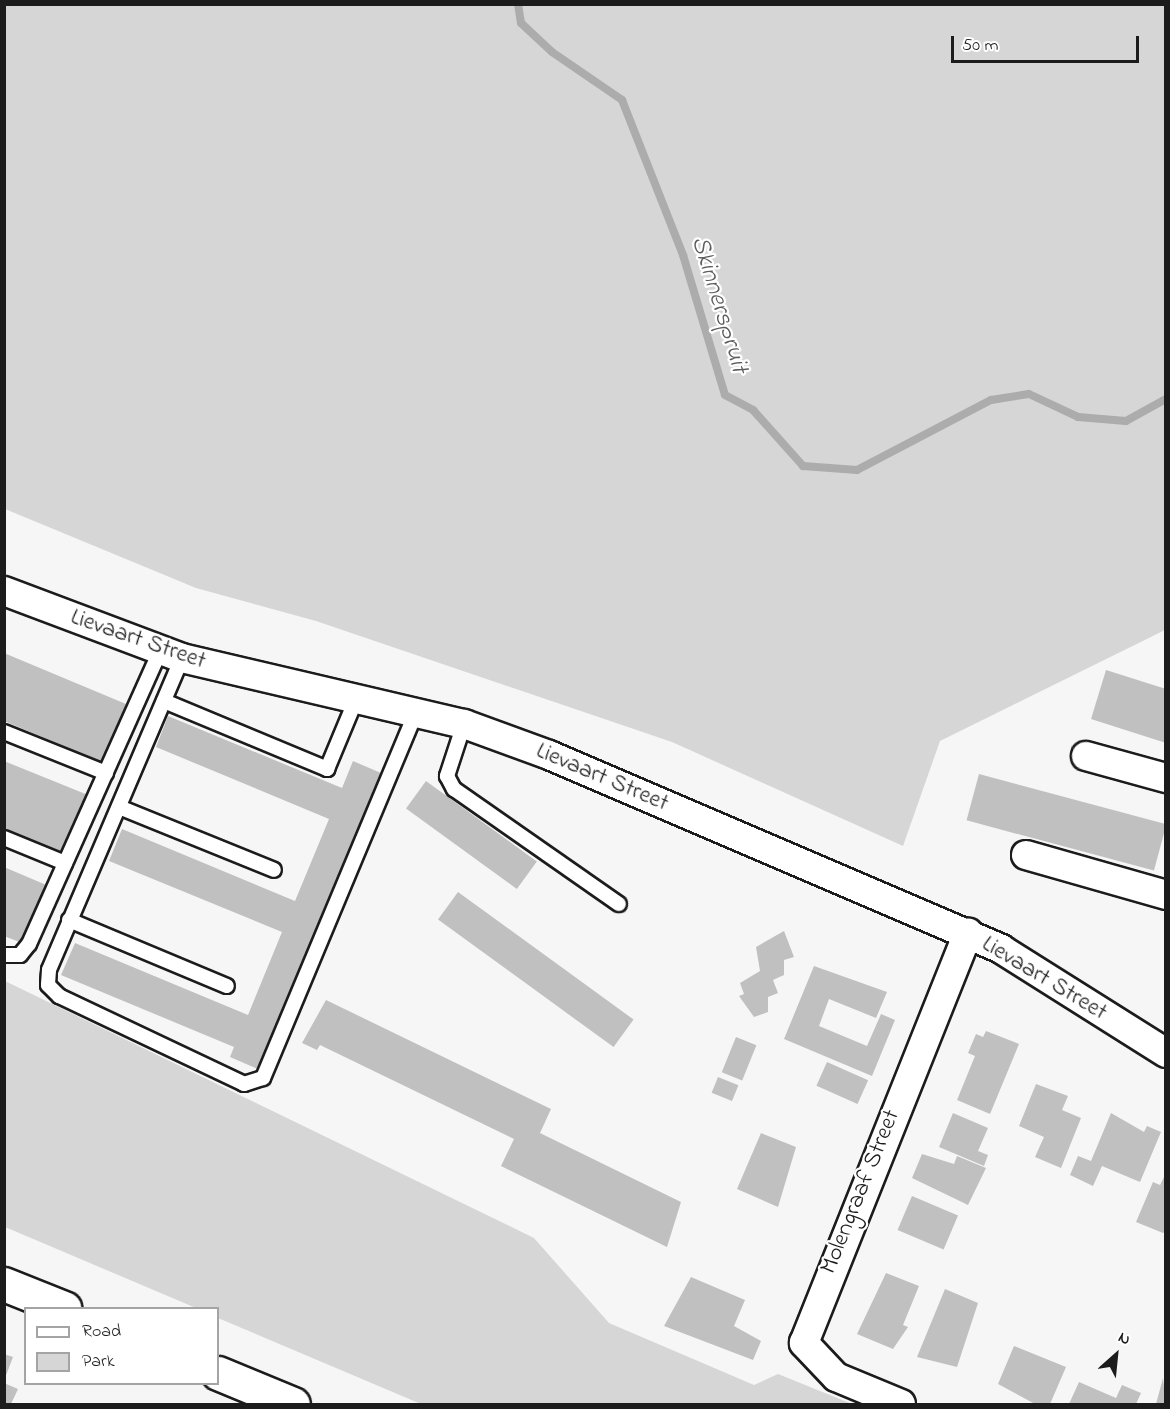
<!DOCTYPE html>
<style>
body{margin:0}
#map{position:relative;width:1170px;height:1409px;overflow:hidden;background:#f6f6f6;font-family:"Indie Flower",sans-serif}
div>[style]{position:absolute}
.green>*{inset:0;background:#d6d6d6}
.stream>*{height:8px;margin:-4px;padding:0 4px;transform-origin:4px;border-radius:4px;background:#acacac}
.building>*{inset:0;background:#c0c0c0;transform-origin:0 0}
.roads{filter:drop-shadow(2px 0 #1c1c1c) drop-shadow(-2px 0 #1c1c1c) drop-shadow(0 2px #1c1c1c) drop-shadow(0 -2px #1c1c1c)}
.lane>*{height:14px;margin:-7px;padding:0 7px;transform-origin:7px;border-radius:7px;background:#fff}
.street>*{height:28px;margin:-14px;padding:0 14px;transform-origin:14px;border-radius:14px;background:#fff}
.secondary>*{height:33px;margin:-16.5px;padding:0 16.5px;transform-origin:16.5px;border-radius:16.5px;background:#fff}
span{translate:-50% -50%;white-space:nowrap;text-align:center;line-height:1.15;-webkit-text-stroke:4.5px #fff;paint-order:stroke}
.street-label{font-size:24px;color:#1c1c1c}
.water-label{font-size:26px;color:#5d5d5d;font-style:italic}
.frame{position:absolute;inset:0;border:6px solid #1c1c1c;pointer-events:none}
.legend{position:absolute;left:24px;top:1307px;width:195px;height:78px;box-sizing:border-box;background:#fff;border:2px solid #a4a4a4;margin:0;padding:8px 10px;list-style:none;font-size:18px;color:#1c1c1c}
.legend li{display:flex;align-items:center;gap:12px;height:30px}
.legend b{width:30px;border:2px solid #a4a4a4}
.north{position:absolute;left:1086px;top:1325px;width:60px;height:60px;-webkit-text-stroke:4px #fff;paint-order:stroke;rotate:27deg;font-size:16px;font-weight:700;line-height:24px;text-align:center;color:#1c1c1c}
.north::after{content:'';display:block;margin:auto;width:21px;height:27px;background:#1c1c1c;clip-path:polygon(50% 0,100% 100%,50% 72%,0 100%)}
.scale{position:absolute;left:951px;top:36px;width:188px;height:27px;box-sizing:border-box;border:3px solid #1c1c1c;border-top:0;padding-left:8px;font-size:18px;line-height:21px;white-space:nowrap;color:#1c1c1c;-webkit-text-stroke:4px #fff;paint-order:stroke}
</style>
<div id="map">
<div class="green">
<div style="clip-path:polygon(4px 5px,1165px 5px,1165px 630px,940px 741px,903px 846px,672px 742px,316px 621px,196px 588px,5px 509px)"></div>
<div style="clip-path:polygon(5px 981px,534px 1238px,609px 1323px,754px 1385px,778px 1374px,852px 1404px,421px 1404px,218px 1318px,218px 1308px,196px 1308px,5px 1227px)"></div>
</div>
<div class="stream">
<div style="left:518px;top:4px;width:19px;rotate:81deg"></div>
<div style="left:521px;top:23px;width:42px;rotate:43.1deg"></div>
<div style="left:552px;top:52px;width:85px;rotate:34.4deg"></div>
<div style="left:622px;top:100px;width:167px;rotate:68.5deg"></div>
<div style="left:683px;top:255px;width:146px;rotate:73.3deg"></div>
<div style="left:725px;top:395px;width:32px;rotate:28deg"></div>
<div style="left:753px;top:410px;width:75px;rotate:48.2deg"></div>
<div style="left:803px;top:466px;width:54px;rotate:4.2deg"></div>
<div style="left:857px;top:470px;width:151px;rotate:-27.6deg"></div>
<div style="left:991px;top:400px;width:38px;rotate:-9deg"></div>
<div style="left:1029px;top:394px;width:54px;rotate:25.1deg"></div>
<div style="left:1078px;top:417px;width:48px;rotate:4.8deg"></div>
<div style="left:1126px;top:421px;width:46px;rotate:-28.8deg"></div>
</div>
<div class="building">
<div style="clip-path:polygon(4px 653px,126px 704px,102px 762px,4px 721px)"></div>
<div style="clip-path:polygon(1106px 670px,1166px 689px,1166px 743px,1091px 719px)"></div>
<div style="clip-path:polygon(168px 716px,342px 788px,353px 761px,381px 773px,258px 1069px,230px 1057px,234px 1047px,61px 975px,75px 943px,248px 1015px,282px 932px,109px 861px,122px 829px,295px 901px,329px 819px,156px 747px)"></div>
<div style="clip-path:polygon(4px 761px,88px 795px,64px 854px,4px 829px)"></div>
<div style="left:979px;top:774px;width:194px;height:48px;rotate:15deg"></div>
<div style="left:426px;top:781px;width:137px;height:34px;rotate:36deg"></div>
<div style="clip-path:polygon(4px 867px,51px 887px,27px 945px,4px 936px)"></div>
<div style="left:458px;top:892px;width:217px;height:34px;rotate:36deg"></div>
<div style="clip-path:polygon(784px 931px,794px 957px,784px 960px,784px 975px,773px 980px,778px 993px,768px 997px,768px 1012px,754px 1017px,739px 996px,744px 994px,740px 983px,760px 971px,756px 947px)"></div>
<div style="clip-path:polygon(814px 966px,887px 992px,876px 1018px,829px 999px,819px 1026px,867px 1046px,881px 1014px,895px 1020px,872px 1076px,784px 1039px)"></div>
<div style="clip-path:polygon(326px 1000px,551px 1109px,540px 1133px,681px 1202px,667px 1247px,501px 1166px,514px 1139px,320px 1045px,317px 1050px,302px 1043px)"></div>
<div style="clip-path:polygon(986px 1031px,1019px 1044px,990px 1114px,957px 1100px,975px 1056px,968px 1053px,976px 1034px,983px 1037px)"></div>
<div style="left:736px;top:1037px;width:22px;height:38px;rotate:22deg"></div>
<div style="left:827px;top:1062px;width:45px;height:26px;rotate:24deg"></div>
<div style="left:718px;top:1077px;width:22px;height:17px;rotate:22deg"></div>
<div style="clip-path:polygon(1036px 1084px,1068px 1096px,1062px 1110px,1081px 1118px,1061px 1168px,1035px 1157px,1044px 1137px,1019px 1126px)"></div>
<div style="clip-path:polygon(953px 1113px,988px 1128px,978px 1151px,988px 1155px,984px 1166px,939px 1147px)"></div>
<div style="clip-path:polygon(1111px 1113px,1144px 1132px,1147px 1126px,1161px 1132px,1140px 1182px,1102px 1166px,1093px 1186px,1070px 1175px,1078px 1156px,1091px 1161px)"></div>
<div style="clip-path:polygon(761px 1133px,796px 1147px,778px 1207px,737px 1189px)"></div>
<div style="clip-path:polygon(922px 1154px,954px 1164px,957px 1156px,986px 1168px,968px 1205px,912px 1178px)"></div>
<div style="clip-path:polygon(1166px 1173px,1166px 1231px,1163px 1233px,1136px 1222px,1153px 1182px,1160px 1185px)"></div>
<div style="left:912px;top:1196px;width:50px;height:37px;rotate:23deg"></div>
<div style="clip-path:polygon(886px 1273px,919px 1286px,903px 1325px,908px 1327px,893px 1349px,857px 1334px)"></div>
<div style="clip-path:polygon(691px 1277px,745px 1300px,734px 1326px,761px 1341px,753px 1360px,664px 1326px)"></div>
<div style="clip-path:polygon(945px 1289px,978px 1303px,957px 1367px,917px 1357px)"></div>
<div style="clip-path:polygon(1014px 1346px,1066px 1367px,1050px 1404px,1035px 1404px,998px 1384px)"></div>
<div style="clip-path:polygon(4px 1354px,13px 1357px,5px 1378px,4px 1378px)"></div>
<div style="clip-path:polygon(1163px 1378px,1166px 1404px,1156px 1404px)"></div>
<div style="clip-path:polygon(1079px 1382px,1116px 1398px,1122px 1385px,1141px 1393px,1136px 1404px,1069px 1404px)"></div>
<div style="clip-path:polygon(4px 1383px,18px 1389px,11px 1404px,4px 1404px)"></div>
</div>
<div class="roads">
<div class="lane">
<div style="left:182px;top:658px;width:339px;rotate:113.1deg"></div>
<div style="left:49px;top:970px;width:15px;rotate:94deg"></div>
<div style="left:48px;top:985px;width:16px;rotate:45deg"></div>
<div style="left:59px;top:996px;width:205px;rotate:25.4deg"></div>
<div style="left:244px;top:1084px;width:20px;rotate:-18deg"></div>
<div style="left:263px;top:1078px;width:397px;rotate:-67.3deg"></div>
<div style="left:164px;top:701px;width:177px;rotate:22.6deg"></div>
<div style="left:327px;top:769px;width:78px;rotate:-67.4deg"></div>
<div style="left:464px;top:724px;width:55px;rotate:108.1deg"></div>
<div style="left:447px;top:776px;width:15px;rotate:62deg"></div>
<div style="left:454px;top:789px;width:201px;rotate:34.9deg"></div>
<div style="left:4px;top:732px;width:110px;rotate:21.9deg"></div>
<div style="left:119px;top:807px;width:167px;rotate:22.1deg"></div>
<div style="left:4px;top:838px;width:66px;rotate:22.3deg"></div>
<div style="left:69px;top:920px;width:171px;rotate:22.7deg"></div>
<div style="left:4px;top:955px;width:16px"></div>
<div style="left:20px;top:955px;width:14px;rotate:-51deg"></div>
<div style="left:29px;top:944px;width:321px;rotate:-65.9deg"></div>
</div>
<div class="street">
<div style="left:4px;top:591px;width:190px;rotate:20.6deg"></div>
<div style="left:182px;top:658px;width:290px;rotate:13.2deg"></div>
<div style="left:464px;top:724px;width:90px;rotate:20deg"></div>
<div style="left:549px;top:755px;width:492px;rotate:23.2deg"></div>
<div style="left:1001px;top:949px;width:195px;rotate:32.2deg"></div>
<div style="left:1086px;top:756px;width:83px;rotate:15.4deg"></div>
<div style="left:1026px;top:855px;width:146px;rotate:15.9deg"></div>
<div style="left:901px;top:1404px;width:70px;rotate:-157.4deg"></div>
<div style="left:836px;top:1377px;width:47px;rotate:-133.3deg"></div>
<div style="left:804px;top:1343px;width:442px;rotate:-68.2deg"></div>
</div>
<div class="secondary">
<div style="left:4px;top:1284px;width:65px;rotate:21.8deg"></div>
<div style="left:218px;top:1373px;width:81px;rotate:22.5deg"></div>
</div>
</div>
<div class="street-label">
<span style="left:138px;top:640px;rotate:19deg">Lievaart Street</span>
<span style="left:602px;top:778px;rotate:23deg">Lievaart Street</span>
<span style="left:1044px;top:979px;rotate:31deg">Lievaart Street</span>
<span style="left:861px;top:1192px;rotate:-68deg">Molengraaf Street</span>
</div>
<div class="water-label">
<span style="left:718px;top:305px;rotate:73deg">Skinnerspruit</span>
</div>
<div class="frame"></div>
<ul class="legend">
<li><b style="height:8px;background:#fff"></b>Road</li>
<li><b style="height:16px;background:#d6d6d6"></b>Park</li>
</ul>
<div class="north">N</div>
<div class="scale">50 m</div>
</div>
